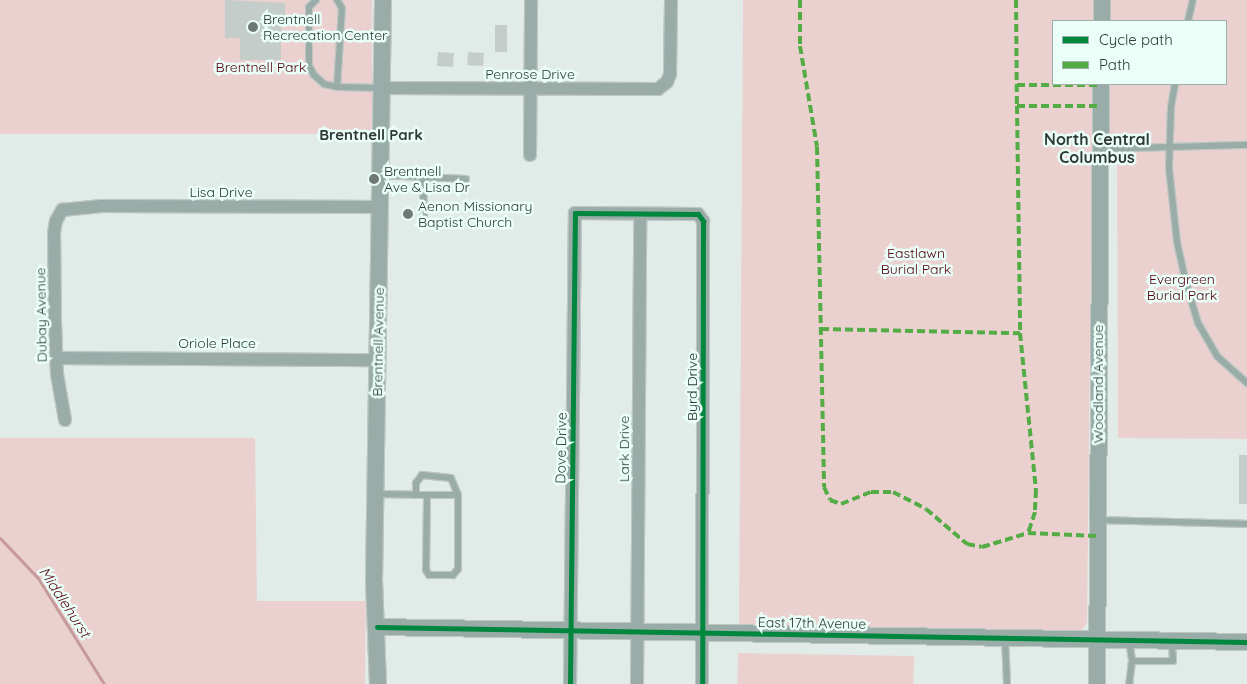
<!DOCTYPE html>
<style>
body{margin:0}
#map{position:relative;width:1247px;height:684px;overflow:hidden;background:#e1ece9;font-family:Quicksand,sans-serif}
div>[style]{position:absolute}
.green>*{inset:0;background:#ead1d0;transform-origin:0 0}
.stream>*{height:3px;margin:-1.5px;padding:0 1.5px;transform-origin:1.5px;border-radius:1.5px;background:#c69a9b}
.building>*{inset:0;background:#c4cdca;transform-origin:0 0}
.roads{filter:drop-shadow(1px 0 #bfc7c4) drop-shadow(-1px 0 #bfc7c4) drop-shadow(0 1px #bfc7c4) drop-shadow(0 -1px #bfc7c4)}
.service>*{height:6px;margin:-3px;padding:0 3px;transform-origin:3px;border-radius:3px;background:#99aca7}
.minor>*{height:12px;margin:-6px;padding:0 6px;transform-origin:6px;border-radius:6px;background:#99aca7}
.tertiary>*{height:16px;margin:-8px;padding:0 8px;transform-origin:8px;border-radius:8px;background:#99aca7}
.quiet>*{height:4px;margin-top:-2px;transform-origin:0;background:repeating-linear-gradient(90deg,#54ac45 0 8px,transparent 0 12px)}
.cycleway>*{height:5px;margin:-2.5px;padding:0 2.5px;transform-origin:2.5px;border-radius:2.5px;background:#00873e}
.dots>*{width:14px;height:14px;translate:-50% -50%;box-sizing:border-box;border:2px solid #e9fff8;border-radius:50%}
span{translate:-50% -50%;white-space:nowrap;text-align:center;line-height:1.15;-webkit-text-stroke:5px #e9fff8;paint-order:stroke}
.poi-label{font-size:14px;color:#313936}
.left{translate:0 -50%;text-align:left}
.park-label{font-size:14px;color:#570014}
.street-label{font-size:14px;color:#313936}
.neighbourhood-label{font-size:15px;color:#313936;font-weight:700}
.water-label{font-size:15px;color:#610c1b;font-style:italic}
.quarter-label{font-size:16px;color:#313936;font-weight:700}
.legend{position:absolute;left:1052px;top:20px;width:175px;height:65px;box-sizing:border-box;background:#e9fff8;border:1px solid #9fb0aa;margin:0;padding:6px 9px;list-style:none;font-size:15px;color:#313936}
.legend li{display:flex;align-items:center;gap:10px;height:25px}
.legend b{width:25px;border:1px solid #9fb0aa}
</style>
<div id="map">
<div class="green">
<div style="left:0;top:0;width:372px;height:134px"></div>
<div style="clip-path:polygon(743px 0,1094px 0,1093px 21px,1053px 21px,1053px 84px,1093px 84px,1087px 622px,1083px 629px,1069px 634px,739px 627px)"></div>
<div style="clip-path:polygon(1108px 0,1247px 0,1247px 439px,1118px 438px,1117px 137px,1108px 137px,1108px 84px,1226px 84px,1226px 21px,1108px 21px)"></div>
<div style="clip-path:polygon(0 438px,255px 438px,257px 601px,366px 601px,365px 684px,0 684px)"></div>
<div style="left:738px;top:653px;width:176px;height:31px;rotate:1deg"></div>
</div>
<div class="stream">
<div style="left:0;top:538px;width:55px;rotate:46.5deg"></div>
<div style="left:38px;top:578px;width:125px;rotate:58.1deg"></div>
</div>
<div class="building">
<div style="clip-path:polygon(225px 0,285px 3px,285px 17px,281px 17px,281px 60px,240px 60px,240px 38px,225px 38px)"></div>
<div style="left:495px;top:25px;width:12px;height:27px"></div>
<div style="left:438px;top:52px;width:16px;height:14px;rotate:4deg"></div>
<div style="left:468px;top:52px;width:16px;height:13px;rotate:4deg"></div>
<div style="left:1239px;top:455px;width:8px;height:49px"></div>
</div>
<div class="roads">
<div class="service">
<div style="left:316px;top:0;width:10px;rotate:135deg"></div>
<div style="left:309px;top:7px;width:59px;rotate:90deg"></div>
<div style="left:309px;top:66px;width:10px;rotate:61deg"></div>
<div style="left:314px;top:75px;width:13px;rotate:42deg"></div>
<div style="left:324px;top:84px;width:13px;rotate:13deg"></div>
<div style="left:337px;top:87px;width:44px;rotate:1.3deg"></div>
<div style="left:337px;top:0;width:9px;rotate:58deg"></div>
<div style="left:342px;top:8px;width:79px;rotate:93.6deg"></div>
<div style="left:1188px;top:21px;width:22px;rotate:-77deg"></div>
<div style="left:1175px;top:84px;width:23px;rotate:100deg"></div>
<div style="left:1171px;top:107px;width:61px;rotate:91.9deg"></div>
<div style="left:1169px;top:168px;width:74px;rotate:83.8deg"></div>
<div style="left:1177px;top:242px;width:42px;rotate:77.6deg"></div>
<div style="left:1186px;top:283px;width:42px;rotate:73.3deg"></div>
<div style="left:1198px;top:323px;width:39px;rotate:60deg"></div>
<div style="left:1218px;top:357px;width:39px;rotate:42deg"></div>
<div style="left:1101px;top:149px;width:146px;rotate:-1.6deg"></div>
<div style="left:381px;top:175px;width:85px;rotate:2.7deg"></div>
<div style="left:423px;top:177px;width:42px;rotate:88.6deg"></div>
<div style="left:377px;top:494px;width:39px;rotate:1deg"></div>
<div style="left:416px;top:495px;width:42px"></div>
<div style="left:458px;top:495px;width:74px;rotate:90deg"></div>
<div style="left:458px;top:569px;width:8px;rotate:130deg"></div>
<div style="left:453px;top:575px;width:24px;rotate:180deg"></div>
<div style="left:429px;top:575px;width:6px;rotate:-121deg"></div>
<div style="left:426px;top:570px;width:75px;rotate:-89.2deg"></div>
<div style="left:416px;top:495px;width:12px;rotate:-90deg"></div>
<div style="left:416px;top:483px;width:10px;rotate:-53deg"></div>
<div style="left:422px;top:475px;width:29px;rotate:6deg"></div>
<div style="left:451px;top:478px;width:18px;rotate:68deg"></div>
<div style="left:1099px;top:520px;width:148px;rotate:1.5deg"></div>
<div style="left:1005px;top:638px;width:46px;rotate:87.5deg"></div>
<div style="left:1129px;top:641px;width:20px;rotate:81deg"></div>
<div style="left:1132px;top:661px;width:23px;rotate:97deg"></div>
<div style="left:1132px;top:661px;width:41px"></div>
<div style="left:1173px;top:661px;width:20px;rotate:-93deg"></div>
</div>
<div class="minor">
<div style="left:382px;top:88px;width:276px;rotate:0.2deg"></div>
<div style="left:658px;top:89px;width:11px;rotate:-38deg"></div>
<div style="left:667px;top:82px;width:9px;rotate:-69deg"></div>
<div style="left:670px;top:74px;width:74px;rotate:-89.2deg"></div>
<div style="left:530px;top:155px;width:155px;rotate:-89.6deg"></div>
<div style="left:56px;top:358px;width:322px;rotate:0.4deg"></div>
<div style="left:65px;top:420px;width:47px;rotate:-99.9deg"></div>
<div style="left:57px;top:374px;width:51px;rotate:-92.2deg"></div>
<div style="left:55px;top:323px;width:90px;rotate:-90.6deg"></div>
<div style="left:54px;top:233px;width:12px;rotate:-81deg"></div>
<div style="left:56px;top:221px;width:13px;rotate:-61deg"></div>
<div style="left:62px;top:210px;width:40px;rotate:-5.7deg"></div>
<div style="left:102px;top:206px;width:278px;rotate:0.2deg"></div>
<div style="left:570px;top:684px;width:471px;rotate:-89.4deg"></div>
<div style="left:575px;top:213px;width:123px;rotate:0.5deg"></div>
<div style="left:698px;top:214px;width:9px;rotate:54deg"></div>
<div style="left:703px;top:221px;width:463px;rotate:90.1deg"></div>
<div style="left:637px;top:684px;width:470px;rotate:-89.6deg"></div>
</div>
<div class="tertiary">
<div style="left:1102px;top:21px;width:21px;rotate:-90deg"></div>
<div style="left:377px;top:627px;width:870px;rotate:0.99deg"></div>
<div style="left:378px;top:684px;width:104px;rotate:-92.2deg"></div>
<div style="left:374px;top:580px;width:580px;rotate:-89.11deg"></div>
<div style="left:1097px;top:684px;width:600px;rotate:-89.62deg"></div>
</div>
</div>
<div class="quiet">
<div style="left:800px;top:0;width:46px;rotate:90deg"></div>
<div style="left:800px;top:46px;width:102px;rotate:80.4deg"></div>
<div style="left:817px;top:147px;width:340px;rotate:88.8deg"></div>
<div style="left:824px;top:487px;width:14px;rotate:65deg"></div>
<div style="left:830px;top:500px;width:12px;rotate:20deg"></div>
<div style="left:841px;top:504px;width:32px;rotate:-22deg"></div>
<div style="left:871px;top:492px;width:22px"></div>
<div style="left:893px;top:492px;width:37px;rotate:27deg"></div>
<div style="left:926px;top:509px;width:54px;rotate:40.5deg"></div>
<div style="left:967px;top:544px;width:15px;rotate:11deg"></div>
<div style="left:982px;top:547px;width:48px;rotate:-16.9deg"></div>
<div style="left:1028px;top:533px;width:69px;rotate:2.5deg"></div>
<div style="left:1016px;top:0;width:106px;rotate:89.5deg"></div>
<div style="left:1017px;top:106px;width:84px"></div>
<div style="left:1017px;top:85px;width:84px"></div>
<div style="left:1017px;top:106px;width:227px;rotate:89.2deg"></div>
<div style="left:1020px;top:333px;width:158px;rotate:84.2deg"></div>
<div style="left:1036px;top:490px;width:22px;rotate:93deg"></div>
<div style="left:1035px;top:512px;width:22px;rotate:108deg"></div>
<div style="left:821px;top:329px;width:199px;rotate:1.2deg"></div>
</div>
<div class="cycleway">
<div style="left:377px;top:627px;width:870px;rotate:0.99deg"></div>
<div style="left:570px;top:684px;width:471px;rotate:-89.4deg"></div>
<div style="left:575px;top:213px;width:123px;rotate:0.5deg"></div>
<div style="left:698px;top:214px;width:9px;rotate:54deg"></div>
<div style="left:703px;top:221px;width:463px;rotate:90.1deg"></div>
</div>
<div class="dots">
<div style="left:253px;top:27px;background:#6f7875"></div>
<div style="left:374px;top:179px;background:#6f7875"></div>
<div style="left:408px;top:214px;background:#6f7875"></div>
</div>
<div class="poi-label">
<span class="left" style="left:263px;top:27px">Brentnell<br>Recrecation Center</span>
<span class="left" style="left:384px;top:179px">Brentnell<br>Ave &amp; Lisa Dr</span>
<span class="left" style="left:418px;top:214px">Aenon Missionary<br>Baptist Church</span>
</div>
<div class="park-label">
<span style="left:261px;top:67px">Brentnell Park</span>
<span style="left:916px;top:261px">Eastlawn<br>Burial Park</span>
<span style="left:1182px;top:287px">Evergreen<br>Burial Park</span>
</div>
<div class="street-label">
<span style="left:530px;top:74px">Penrose Drive</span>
<span style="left:221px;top:192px">Lisa Drive</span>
<span style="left:41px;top:315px;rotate:-91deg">Dubay Avenue</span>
<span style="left:378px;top:342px;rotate:-89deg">Brentnell Avenue</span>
<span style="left:217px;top:343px">Oriole Place</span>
<span style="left:1098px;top:384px;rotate:-90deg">Woodland Avenue</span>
<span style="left:692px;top:387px;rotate:-90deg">Byrd Drive</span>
<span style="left:561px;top:448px;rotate:-89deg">Dove Drive</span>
<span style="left:624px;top:449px;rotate:-90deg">Lark Drive</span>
<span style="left:812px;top:623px;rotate:1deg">East 17th Avenue</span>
</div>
<div class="neighbourhood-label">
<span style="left:371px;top:135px">Brentnell Park</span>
</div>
<div class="water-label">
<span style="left:65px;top:602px;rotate:57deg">Middlehurst</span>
</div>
<div class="quarter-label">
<span style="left:1097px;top:148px">North Central<br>Columbus</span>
</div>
<ul class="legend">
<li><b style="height:6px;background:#00873e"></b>Cycle path</li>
<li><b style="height:6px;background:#54ac45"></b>Path</li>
</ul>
</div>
